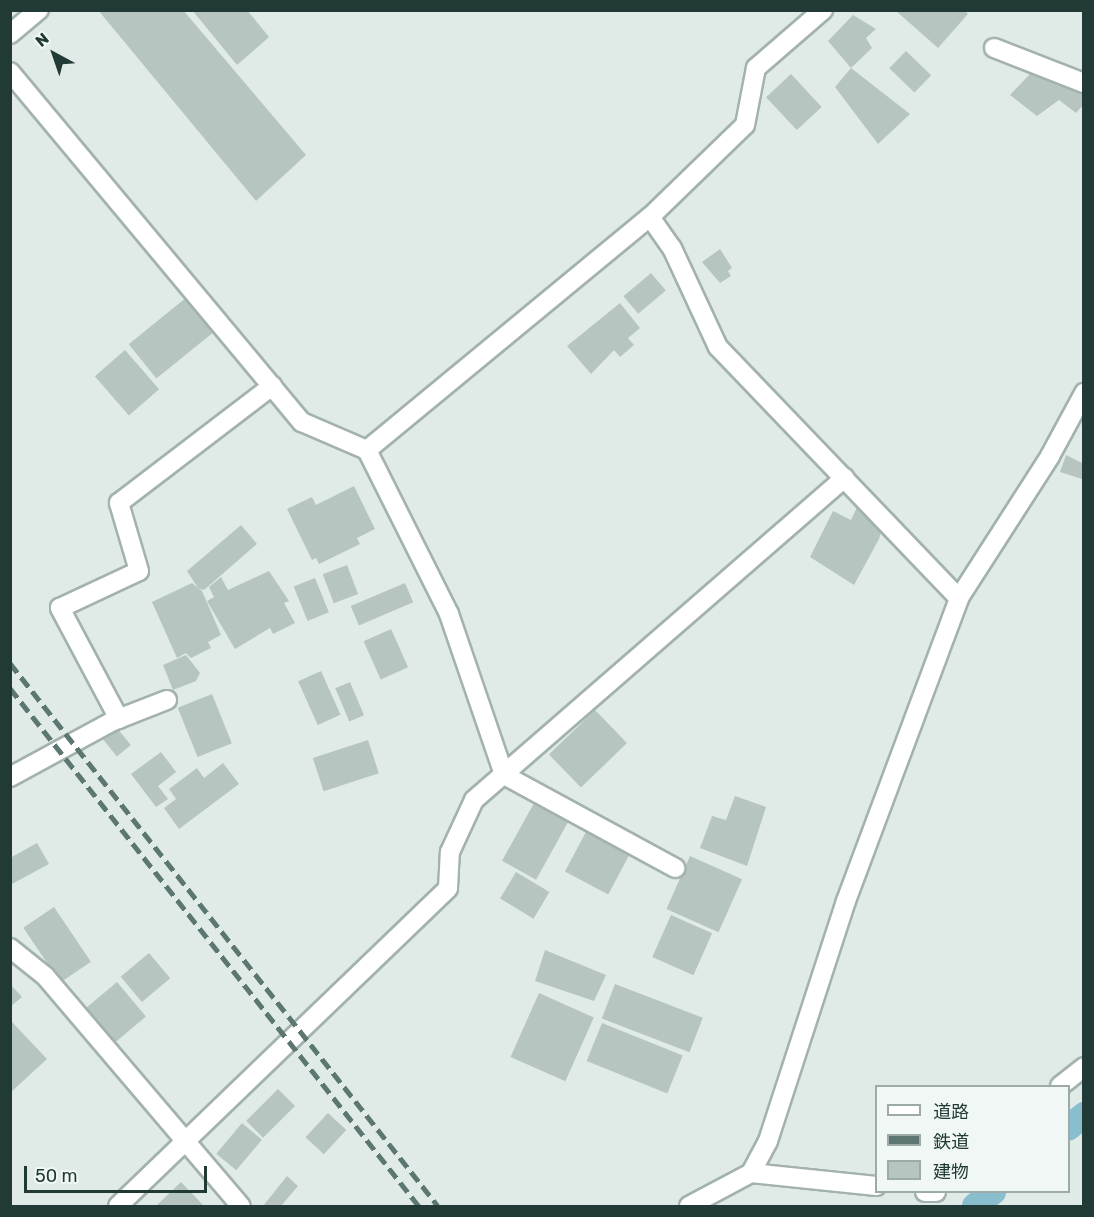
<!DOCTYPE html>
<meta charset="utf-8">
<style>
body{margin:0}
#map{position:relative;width:1094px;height:1217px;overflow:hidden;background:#e0ebe7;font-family:Rubik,"Noto Sans JP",sans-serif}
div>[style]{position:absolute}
.canal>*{height:26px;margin:-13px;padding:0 13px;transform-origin:13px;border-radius:13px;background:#89bece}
.building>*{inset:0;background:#b6c5c0;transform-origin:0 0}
.roads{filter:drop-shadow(2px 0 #a3b2ae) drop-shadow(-2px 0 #a3b2ae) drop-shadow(0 2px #a3b2ae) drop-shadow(0 -2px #a3b2ae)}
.minor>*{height:18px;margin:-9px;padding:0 9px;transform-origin:9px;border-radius:9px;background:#fff}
.rail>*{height:4.5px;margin-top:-2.25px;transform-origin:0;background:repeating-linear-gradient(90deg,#5c7671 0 12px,transparent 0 18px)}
span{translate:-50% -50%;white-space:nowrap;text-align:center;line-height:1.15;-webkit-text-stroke:5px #f0f7f4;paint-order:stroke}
.frame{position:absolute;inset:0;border:12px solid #213a36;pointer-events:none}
.legend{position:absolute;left:875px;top:1085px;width:195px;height:108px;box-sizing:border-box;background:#f0f7f4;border:2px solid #9daba8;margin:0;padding:8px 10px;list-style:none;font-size:18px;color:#213a36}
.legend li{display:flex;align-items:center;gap:12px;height:30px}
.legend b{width:30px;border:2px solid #9daba8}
.north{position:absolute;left:24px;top:24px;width:60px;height:60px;-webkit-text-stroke:4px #f0f7f4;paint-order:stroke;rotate:320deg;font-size:16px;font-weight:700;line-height:24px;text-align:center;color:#213a36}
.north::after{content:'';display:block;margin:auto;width:21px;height:27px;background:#213a36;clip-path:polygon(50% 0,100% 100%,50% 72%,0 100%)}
.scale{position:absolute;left:24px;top:1166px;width:183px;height:27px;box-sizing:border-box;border:3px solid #213a36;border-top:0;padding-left:8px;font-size:18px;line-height:21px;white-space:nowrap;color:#213a36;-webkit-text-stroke:4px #f0f7f4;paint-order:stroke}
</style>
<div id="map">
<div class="canal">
<div style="left:1068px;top:1128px;width:21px;rotate:-39deg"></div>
<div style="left:975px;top:1206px;width:23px;rotate:-38deg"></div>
</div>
<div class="building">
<div style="clip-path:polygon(98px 10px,183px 10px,306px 155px,256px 201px)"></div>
<div style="clip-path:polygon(192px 10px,247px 10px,269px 37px,237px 65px)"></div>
<div style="clip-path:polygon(895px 10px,964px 10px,968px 14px,938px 48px)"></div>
<div style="clip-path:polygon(853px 15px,876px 29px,866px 38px,872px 48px,851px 68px,828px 41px)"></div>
<div style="left:906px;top:51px;width:35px;height:24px;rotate:44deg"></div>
<div style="clip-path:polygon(1044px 59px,1084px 83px,1084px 104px,1076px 113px,1059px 100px,1037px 116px,1010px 95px)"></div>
<div style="clip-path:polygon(851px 68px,910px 114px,878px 144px,835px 87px)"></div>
<div style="left:791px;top:74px;width:45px;height:34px;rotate:47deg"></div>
<div style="clip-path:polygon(720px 249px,732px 268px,728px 271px,731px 276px,720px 283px,702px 262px)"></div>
<div style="left:651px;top:273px;width:23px;height:36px;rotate:50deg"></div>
<div style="left:187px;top:297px;width:44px;height:75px;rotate:51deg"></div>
<div style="clip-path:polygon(620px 303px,640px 328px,628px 338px,634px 345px,620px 357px,614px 350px,591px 374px,567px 346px)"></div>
<div style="left:125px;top:350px;width:52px;height:40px;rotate:49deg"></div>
<div style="clip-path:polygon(1066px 455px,1084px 464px,1082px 479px,1060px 472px)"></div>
<div style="clip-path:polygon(354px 486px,375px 529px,357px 538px,360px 544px,319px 564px,316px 558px,312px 560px,287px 509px,312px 497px,316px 505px)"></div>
<div style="clip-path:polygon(859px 503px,885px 518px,879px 539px,854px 585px,810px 557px,833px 511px,851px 520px)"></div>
<div style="clip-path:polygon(241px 525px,257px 544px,204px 590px,198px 588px,187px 571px)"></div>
<div style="left:347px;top:565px;width:31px;height:26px;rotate:69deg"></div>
<div style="clip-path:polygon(269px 571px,289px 601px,284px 603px,295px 623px,273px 634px,270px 628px,235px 649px,207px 601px,214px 597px,209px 587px,221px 577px,228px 590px)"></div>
<div style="left:315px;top:578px;width:37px;height:23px;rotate:68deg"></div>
<div style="clip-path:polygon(192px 583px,202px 591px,221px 635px,208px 642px,211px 648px,191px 658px,186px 653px,177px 658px,152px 602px)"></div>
<div style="left:405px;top:583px;width:21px;height:59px;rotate:67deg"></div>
<div style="left:391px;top:629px;width:42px;height:30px;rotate:66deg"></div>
<div style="clip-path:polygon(186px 655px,200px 673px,196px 681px,173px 690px,163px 665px)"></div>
<div style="left:321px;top:671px;width:48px;height:25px;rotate:66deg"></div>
<div style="left:350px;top:682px;width:36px;height:16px;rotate:67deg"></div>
<div style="left:212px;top:694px;width:53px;height:37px;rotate:68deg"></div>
<div style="left:595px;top:710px;width:46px;height:64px;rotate:46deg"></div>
<div style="left:117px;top:728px;width:22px;height:18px;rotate:51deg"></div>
<div style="left:368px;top:740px;width:35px;height:58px;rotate:72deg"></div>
<div style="clip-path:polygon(161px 752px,176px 772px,158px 786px,168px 799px,156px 807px,131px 774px)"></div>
<div style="clip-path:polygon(223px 763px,239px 784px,179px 829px,164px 808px,176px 799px,169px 789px,197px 768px,204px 778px)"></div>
<div style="clip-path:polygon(735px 796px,766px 807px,747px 866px,700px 848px,712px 816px,726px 820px)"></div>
<div style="left:534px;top:803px;width:39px;height:66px;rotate:29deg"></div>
<div style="left:587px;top:830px;width:49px;height:47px;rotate:28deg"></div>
<div style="clip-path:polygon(37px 843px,49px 864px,10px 885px,10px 858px)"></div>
<div style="left:690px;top:856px;width:57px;height:58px;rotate:24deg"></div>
<div style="left:516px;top:872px;width:39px;height:31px;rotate:31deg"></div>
<div style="left:54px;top:907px;width:66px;height:37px;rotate:56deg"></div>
<div style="left:671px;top:915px;width:45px;height:46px;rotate:24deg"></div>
<div style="clip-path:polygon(545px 950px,606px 975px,594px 1001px,535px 981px)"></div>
<div style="left:149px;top:953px;width:33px;height:37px;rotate:50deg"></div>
<div style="left:117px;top:982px;width:45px;height:45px;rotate:50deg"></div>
<div style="clip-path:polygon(10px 984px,22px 997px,10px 1007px)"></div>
<div style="left:615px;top:984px;width:94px;height:37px;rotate:21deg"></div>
<div style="left:539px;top:993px;width:60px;height:70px;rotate:24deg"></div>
<div style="clip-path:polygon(12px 1022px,47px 1059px,10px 1093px,10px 1023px)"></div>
<div style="left:602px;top:1023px;width:87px;height:41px;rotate:22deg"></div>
<div style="left:278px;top:1089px;width:24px;height:45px;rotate:45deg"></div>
<div style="left:328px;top:1113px;width:25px;height:33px;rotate:43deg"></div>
<div style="left:242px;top:1123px;width:26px;height:40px;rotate:40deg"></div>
<div style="clip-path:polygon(287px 1176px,298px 1186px,281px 1206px,263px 1206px)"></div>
<div style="clip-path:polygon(181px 1182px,204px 1206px,156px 1206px)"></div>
</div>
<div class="roads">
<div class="minor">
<div style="left:10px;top:34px;width:38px;rotate:-40deg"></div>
<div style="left:994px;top:48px;width:97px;rotate:21.3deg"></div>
<div style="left:10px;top:72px;width:456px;rotate:50.2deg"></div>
<div style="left:302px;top:422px;width:71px;rotate:23.3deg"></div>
<div style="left:367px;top:450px;width:183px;rotate:63.4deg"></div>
<div style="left:449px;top:614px;width:170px;rotate:71.1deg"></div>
<div style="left:504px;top:775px;width:195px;rotate:28.5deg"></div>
<div style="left:650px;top:217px;width:38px;rotate:55deg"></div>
<div style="left:672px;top:248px;width:109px;rotate:65.1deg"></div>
<div style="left:718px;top:347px;width:348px;rotate:46.2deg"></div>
<div style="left:367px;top:450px;width:367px;rotate:-39.5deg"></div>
<div style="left:650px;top:217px;width:132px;rotate:-44.1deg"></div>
<div style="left:745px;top:125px;width:58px;rotate:-79.1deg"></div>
<div style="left:756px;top:68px;width:89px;rotate:-40.9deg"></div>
<div style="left:119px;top:719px;width:126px;rotate:-118deg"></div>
<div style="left:60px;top:608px;width:87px;rotate:-25.1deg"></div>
<div style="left:139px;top:571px;width:71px;rotate:-106.4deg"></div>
<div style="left:119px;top:503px;width:193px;rotate:-37.4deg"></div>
<div style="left:10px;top:777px;width:117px;rotate:-28.5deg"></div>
<div style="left:113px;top:721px;width:58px;rotate:-21.3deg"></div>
<div style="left:10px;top:948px;width:45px;rotate:38.7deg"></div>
<div style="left:45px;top:976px;width:302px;rotate:49.6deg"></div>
<div style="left:1060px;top:1086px;width:31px;rotate:-38deg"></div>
<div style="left:751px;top:1173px;width:126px;rotate:5.9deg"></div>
<div style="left:925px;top:1192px;width:11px"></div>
<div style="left:118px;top:1206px;width:458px;rotate:-43.9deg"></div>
<div style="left:448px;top:888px;width:36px;rotate:-87deg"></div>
<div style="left:450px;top:852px;width:57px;rotate:-65.2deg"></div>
<div style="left:474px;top:800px;width:491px;rotate:-41deg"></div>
<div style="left:689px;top:1206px;width:70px;rotate:-28deg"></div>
<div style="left:751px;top:1173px;width:36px;rotate:-62deg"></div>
<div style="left:768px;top:1141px;width:252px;rotate:-72deg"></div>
<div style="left:846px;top:901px;width:323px;rotate:-69.5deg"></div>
<div style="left:959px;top:598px;width:169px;rotate:-57.3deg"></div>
<div style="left:1050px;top:456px;width:72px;rotate:-61.6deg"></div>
</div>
</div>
<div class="rail">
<div style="left:10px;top:663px;width:691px;rotate:51.75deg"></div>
<div style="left:10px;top:688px;width:660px;rotate:51.71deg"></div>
</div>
<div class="frame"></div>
<ul class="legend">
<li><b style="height:8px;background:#fff"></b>道路</li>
<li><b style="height:8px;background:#5c7671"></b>鉄道</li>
<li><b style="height:16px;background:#b6c5c0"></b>建物</li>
</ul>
<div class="north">N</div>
<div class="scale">50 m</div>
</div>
